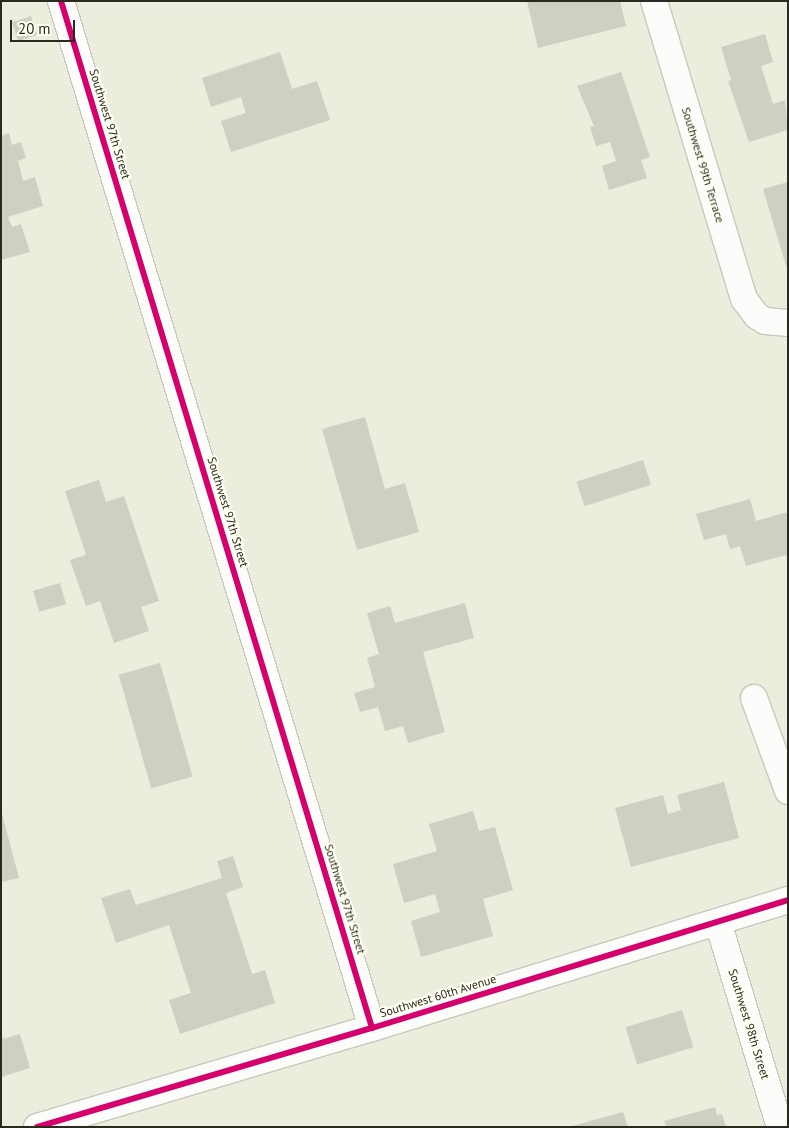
<!DOCTYPE html>
<style>
body{margin:0}
#map{position:relative;width:789px;height:1128px;overflow:hidden;background:#ededdd;font-family:"PT Sans",sans-serif}
div>[style]{position:absolute}
.building>*{inset:0;background:#cfcfc2;transform-origin:0 0}
.roads{filter:drop-shadow(1px 0 #c8c8bc) drop-shadow(-1px 0 #c8c8bc) drop-shadow(0 1px #c8c8bc) drop-shadow(0 -1px #c8c8bc)}
.minor>*{height:26px;margin:-13px;padding:0 13px;transform-origin:13px;border-radius:13px;background:#fcfcfa}
.cycleway>*{height:6px;margin:-3px;padding:0 3px;transform-origin:3px;border-radius:3px;background:#d6006c}
span{translate:-50% -50%;white-space:nowrap;text-align:center;line-height:1.15;-webkit-text-stroke:4px #fffff4;paint-order:stroke}
.street-label{font-size:12px;color:#2a2a20}
.frame{position:absolute;inset:0;border:2px solid #2a2a20;pointer-events:none}
.scale{position:absolute;left:10px;top:20px;width:65px;height:22px;box-sizing:border-box;border:2px solid #2a2a20;border-top:0;padding-left:6px;font-size:15px;line-height:18px;white-space:nowrap;color:#2a2a20;-webkit-text-stroke:4px #fffff4;paint-order:stroke}
</style>
<div id="map">
<div class="building">
<div style="clip-path:polygon(527px 1px,620px 1px,626px 26px,538px 48px)"></div>
<div style="left:31px;top:16px;width:20px;height:20px;rotate:72deg"></div>
<div style="clip-path:polygon(765px 34px,773px 62px,761px 66px,773px 104px,785px 100px,788px 130px,749px 142px,728px 81px,731px 80px,721px 47px)"></div>
<div style="clip-path:polygon(280px 52px,292px 89px,317px 81px,330px 120px,231px 152px,221px 121px,246px 113px,241px 97px,211px 107px,202px 78px)"></div>
<div style="clip-path:polygon(621px 72px,650px 157px,641px 160px,647px 178px,609px 190px,602px 166px,616px 161px,610px 142px,596px 146px,590px 127px,594px 126px,577px 86px)"></div>
<div style="clip-path:polygon(9px 133px,12px 145px,21px 142px,26px 158px,18px 161px,23px 181px,35px 177px,43px 206px,8px 217px,12px 227px,21px 224px,30px 252px,1px 260px,1px 136px)"></div>
<div style="clip-path:polygon(788px 182px,788px 265px,786px 266px,763px 189px)"></div>
<div style="clip-path:polygon(365px 417px,385px 489px,405px 483px,419px 532px,357px 550px,322px 429px)"></div>
<div style="left:643px;top:460px;width:26px;height:70px;rotate:72deg"></div>
<div style="clip-path:polygon(99px 480px,106px 502px,124px 496px,159px 601px,141px 607px,149px 631px,114px 643px,100px 601px,86px 606px,70px 560px,86px 555px,65px 491px)"></div>
<div style="clip-path:polygon(750px 499px,756px 521px,788px 512px,788px 560px,786px 555px,746px 566px,740px 546px,730px 549px,726px 534px,704px 540px,696px 514px)"></div>
<div style="left:60px;top:583px;width:22px;height:28px;rotate:74deg"></div>
<div style="clip-path:polygon(465px 603px,474px 638px,423px 652px,445px 732px,408px 743px,403px 726px,385px 731px,378px 707px,360px 712px,354px 693px,375px 687px,367px 658px,379px 654px,367px 613px,390px 606px,395px 623px)"></div>
<div style="left:160px;top:663px;width:118px;height:43px;rotate:74deg"></div>
<div style="clip-path:polygon(724px 782px,739px 838px,631px 867px,615px 808px,663px 795px,668px 814px,681px 810px,677px 795px)"></div>
<div style="clip-path:polygon(1px 810px,19px 878px,1px 882px)"></div>
<div style="clip-path:polygon(473px 811px,479px 831px,495px 827px,513px 890px,483px 899px,493px 936px,421px 957px,411px 921px,440px 912px,435px 894px,404px 903px,393px 864px,437px 851px,429px 824px)"></div>
<div style="clip-path:polygon(233px 856px,243px 887px,226px 893px,252px 974px,265px 970px,275px 1003px,180px 1034px,169px 1000px,191px 993px,169px 925px,116px 943px,101px 898px,130px 889px,136px 905px,222px 878px,217px 861px)"></div>
<div style="left:682px;top:1010px;width:39px;height:59px;rotate:73deg"></div>
<div style="clip-path:polygon(1px 1033px,3px 1039px,20px 1034px,30px 1068px,1px 1077px)"></div>
<div style="clip-path:polygon(715px 1107px,717px 1115px,722px 1114px,726px 1127px,666px 1127px,664px 1121px)"></div>
<div style="clip-path:polygon(623px 1112px,628px 1127px,572px 1127px,572px 1126px)"></div>
</div>
<div class="roads">
<div class="minor">
<div style="left:61px;top:1px;width:1073px;rotate:73.15deg"></div>
<div style="left:654px;top:1px;width:311px;rotate:73.2deg"></div>
<div style="left:744px;top:299px;width:21px;rotate:53deg"></div>
<div style="left:757px;top:316px;width:9px;rotate:32deg"></div>
<div style="left:765px;top:321px;width:23px;rotate:5deg"></div>
<div style="left:754px;top:698px;width:99px;rotate:69.9deg"></div>
<div style="left:718px;top:922px;width:214px;rotate:73.2deg"></div>
<div style="left:37px;top:1127px;width:349px;rotate:-16.5deg"></div>
<div style="left:372px;top:1028px;width:435px;rotate:-17.1deg"></div>
</div>
</div>
<div class="cycleway">
<div style="left:61px;top:1px;width:1073px;rotate:73.15deg"></div>
<div style="left:37px;top:1127px;width:349px;rotate:-16.5deg"></div>
<div style="left:372px;top:1028px;width:435px;rotate:-17.1deg"></div>
</div>
<div class="street-label">
<span style="left:110px;top:124px;rotate:73deg">Southwest 97th Street</span>
<span style="left:703px;top:165px;rotate:73deg">Southwest 99th Terrace</span>
<span style="left:228px;top:512px;rotate:73deg">Southwest 97th Street</span>
<span style="left:345px;top:899px;rotate:73deg">Southwest 97th Street</span>
<span style="left:438px;top:996px;rotate:-17deg">Southwest 60th Avenue</span>
<span style="left:749px;top:1024px;rotate:73deg">Southwest 98th Street</span>
</div>
<div class="frame"></div>
<div class="scale">20 m</div>
</div>
